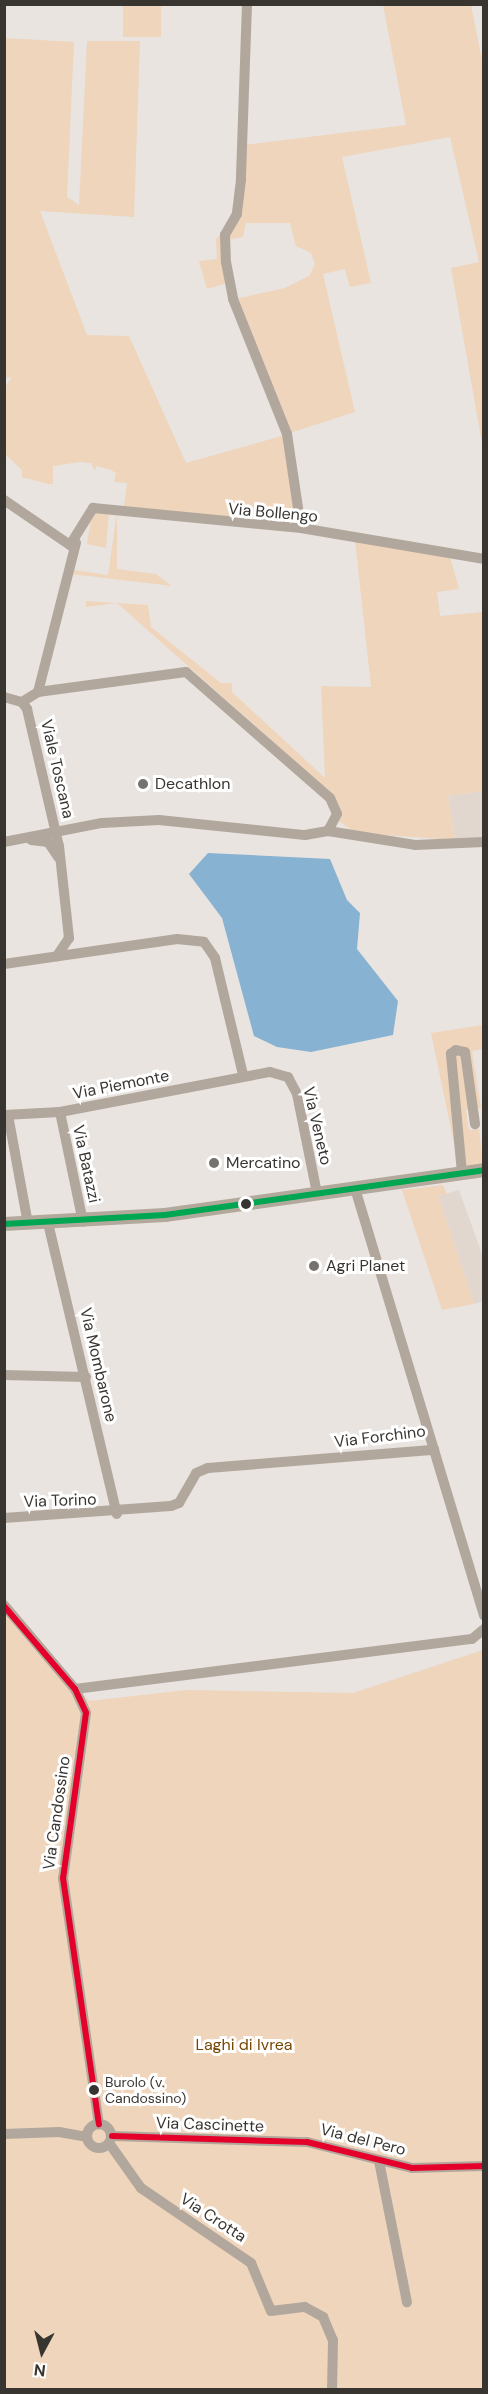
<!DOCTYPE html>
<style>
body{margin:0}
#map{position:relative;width:488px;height:2394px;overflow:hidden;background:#e9e4e0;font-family:"DM Sans",sans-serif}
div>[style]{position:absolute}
.built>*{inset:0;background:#e2d7ce}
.green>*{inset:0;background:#eed5bc;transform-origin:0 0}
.water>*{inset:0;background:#88b2d1}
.minor>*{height:10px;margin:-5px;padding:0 5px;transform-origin:5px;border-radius:5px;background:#b2a79c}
.minor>.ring{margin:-5px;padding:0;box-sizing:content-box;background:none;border:10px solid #b2a79c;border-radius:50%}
.major>*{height:14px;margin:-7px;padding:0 7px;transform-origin:7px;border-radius:7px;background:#b2a89c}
.bus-1>*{height:6px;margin:-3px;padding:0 3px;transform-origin:3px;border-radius:3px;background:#e4002b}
.bus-2>*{height:6px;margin:-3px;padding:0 3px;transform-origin:3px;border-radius:3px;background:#00a651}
.dots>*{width:16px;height:16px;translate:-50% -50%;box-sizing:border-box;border:3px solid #fff;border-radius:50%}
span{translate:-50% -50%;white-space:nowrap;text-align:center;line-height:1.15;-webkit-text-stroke:6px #fff;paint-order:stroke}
.bus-label{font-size:14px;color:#383531}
.left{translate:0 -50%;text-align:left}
.street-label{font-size:16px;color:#383531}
.poi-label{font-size:16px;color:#383531}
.park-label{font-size:16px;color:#774602}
.frame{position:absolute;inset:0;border:6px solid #383531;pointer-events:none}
.north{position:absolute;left:12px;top:2322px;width:60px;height:60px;-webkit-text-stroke:4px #fff;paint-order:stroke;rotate:187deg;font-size:16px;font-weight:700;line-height:24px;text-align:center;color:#383531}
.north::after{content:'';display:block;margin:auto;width:21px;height:27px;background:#383531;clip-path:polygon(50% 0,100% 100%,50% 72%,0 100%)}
</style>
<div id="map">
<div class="built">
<div style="clip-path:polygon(483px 791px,483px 839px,455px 840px,448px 796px)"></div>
<div style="clip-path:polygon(459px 1190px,483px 1257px,483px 1301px,474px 1304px,438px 1196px)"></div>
</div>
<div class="green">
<div style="left:123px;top:5px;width:38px;height:32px"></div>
<div style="clip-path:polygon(383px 5px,471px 5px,484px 70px,483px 449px,451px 268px,479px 262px,450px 137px,342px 157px,371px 283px,350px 287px,345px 269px,323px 274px,355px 412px,290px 433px,235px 299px,285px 288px,309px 276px,315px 264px,311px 253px,296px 246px,290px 223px,246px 223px,243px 237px,226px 240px,238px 219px,243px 145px,406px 125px)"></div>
<div style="clip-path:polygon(5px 38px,74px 42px,67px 197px,79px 205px,87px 41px,140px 41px,134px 217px,40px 211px,87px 335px,129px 336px,186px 463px,285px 435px,296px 524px,124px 506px,127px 483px,114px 482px,116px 473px,111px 470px,96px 466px,95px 471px,91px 463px,80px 462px,53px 466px,53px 484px,48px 484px,22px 477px,22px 470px,5px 454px,5px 387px,12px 377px,5px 378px)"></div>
<div style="clip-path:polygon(229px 225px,227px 283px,207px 289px,199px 261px,217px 259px,216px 239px)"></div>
<div style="clip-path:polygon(92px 512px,109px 513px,106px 548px,87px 544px)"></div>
<div style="clip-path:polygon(117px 513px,117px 569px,156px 574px,172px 586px,71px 574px,74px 570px,108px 575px)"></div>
<div style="clip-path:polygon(355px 540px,449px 553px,459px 589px,437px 592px,440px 616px,483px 612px,483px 791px,448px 796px,455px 840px,355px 833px,339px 821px,339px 806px,331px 793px,117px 603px,86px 607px,86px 601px,148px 605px,151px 627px,221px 683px,232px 683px,232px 692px,325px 778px,321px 686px,371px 687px)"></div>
<div style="clip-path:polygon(483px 1025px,483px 1049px,472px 1051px,481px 1108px,466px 1110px,469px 1130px,479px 1129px,483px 1164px,459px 1167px,431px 1033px)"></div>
<div style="clip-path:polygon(443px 1185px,447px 1194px,438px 1196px,474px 1304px,442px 1310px,402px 1190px)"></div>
<div style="clip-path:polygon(4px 1603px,89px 1701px,187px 1690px,353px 1693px,483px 1650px,483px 2389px,5px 2389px)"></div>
</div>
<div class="water">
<div style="clip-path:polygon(208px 853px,330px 859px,347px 900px,360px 913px,357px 949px,398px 1001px,393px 1035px,311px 1052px,277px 1047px,254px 1036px,222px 918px,189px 874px)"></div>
</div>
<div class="minor">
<div style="left:247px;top:4px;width:176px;rotate:92deg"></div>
<div style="left:241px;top:180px;width:34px;rotate:97deg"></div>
<div style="left:237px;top:214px;width:24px;rotate:120deg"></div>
<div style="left:225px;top:235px;width:27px;rotate:88deg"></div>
<div style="left:226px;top:262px;width:38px;rotate:79deg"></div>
<div style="left:233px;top:299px;width:145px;rotate:68.2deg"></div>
<div style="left:287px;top:434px;width:95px;rotate:81.5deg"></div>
<div style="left:4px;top:500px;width:80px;rotate:34.3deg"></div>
<div style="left:70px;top:545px;width:44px;rotate:-58.1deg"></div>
<div style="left:93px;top:508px;width:209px;rotate:5.5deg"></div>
<div style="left:301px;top:528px;width:186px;rotate:9.6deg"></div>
<div style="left:38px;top:692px;width:154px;rotate:-75.7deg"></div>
<div style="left:4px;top:697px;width:19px;rotate:16deg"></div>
<div style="left:22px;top:702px;width:9px;rotate:54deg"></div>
<div style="left:27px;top:709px;width:141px;rotate:76.9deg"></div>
<div style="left:59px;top:846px;width:93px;rotate:83.8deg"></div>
<div style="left:69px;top:938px;width:22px;rotate:124deg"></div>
<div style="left:22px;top:702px;width:19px;rotate:-32deg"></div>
<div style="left:38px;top:692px;width:149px;rotate:-7.7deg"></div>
<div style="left:186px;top:672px;width:191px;rotate:41.2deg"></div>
<div style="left:330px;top:798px;width:17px;rotate:66deg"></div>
<div style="left:337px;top:814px;width:19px;rotate:118deg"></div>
<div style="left:31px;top:840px;width:17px;rotate:7deg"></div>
<div style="left:48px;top:842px;width:18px;rotate:56deg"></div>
<div style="left:4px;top:842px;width:100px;rotate:-11deg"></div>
<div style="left:102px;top:823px;width:57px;rotate:-3deg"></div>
<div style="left:159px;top:820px;width:147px;rotate:5.9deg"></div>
<div style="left:305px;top:835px;width:23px;rotate:-10deg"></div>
<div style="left:328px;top:831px;width:88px;rotate:9.1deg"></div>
<div style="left:415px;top:845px;width:69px;rotate:-2.5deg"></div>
<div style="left:4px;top:964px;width:175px;rotate:-8.2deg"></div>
<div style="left:177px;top:939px;width:27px;rotate:6deg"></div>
<div style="left:204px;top:942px;width:19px;rotate:55deg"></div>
<div style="left:215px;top:958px;width:120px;rotate:76.5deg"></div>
<div style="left:60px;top:1112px;width:112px;rotate:78.2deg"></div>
<div style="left:4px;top:1115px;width:56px;rotate:-3.1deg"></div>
<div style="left:60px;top:1112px;width:214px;rotate:-10.8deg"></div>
<div style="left:270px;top:1072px;width:19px;rotate:16deg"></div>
<div style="left:288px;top:1077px;width:19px;rotate:62deg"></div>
<div style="left:297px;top:1094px;width:101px;rotate:78.6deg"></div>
<div style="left:8px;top:1115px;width:111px;rotate:79.6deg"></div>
<div style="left:462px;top:1173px;width:120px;rotate:-95.3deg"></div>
<div style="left:451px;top:1054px;width:6px;rotate:-39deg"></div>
<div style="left:456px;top:1050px;width:9px;rotate:13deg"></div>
<div style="left:465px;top:1052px;width:73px;rotate:82.1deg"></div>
<div style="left:48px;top:1223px;width:299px;rotate:76.7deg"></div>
<div style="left:4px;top:1375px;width:82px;rotate:1.4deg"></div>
<div style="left:434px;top:1450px;width:173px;rotate:73.2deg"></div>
<div style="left:4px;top:1518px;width:167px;rotate:-4.1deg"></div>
<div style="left:171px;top:1506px;width:9px;rotate:-21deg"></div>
<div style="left:179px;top:1503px;width:34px;rotate:-60deg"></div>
<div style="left:196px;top:1473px;width:13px;rotate:-23deg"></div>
<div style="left:208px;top:1468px;width:227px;rotate:-4.6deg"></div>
<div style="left:434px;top:1450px;width:274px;rotate:-106.8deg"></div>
<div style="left:4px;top:1605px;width:110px;rotate:49.8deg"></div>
<div style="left:75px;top:1689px;width:26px;rotate:65deg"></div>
<div style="left:86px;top:1713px;width:167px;rotate:97.9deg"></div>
<div style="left:63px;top:1878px;width:249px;rotate:81.7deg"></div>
<div style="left:75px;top:1689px;width:400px;rotate:-7.2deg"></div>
<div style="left:472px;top:1639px;width:16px;rotate:-40deg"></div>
<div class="ring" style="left:87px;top:2124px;width:14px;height:14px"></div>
<div style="left:4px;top:2134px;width:55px;rotate:-2.1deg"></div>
<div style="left:59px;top:2132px;width:28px;rotate:10deg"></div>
<div style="left:112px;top:2136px;width:195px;rotate:1.8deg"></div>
<div style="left:307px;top:2142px;width:108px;rotate:13.9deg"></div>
<div style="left:412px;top:2168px;width:72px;rotate:-1.6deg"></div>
<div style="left:109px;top:2143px;width:55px;rotate:54.6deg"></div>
<div style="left:141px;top:2188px;width:133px;rotate:34.3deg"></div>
<div style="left:251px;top:2263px;width:52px;rotate:67.4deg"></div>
<div style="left:271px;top:2311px;width:34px;rotate:-7deg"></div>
<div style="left:305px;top:2307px;width:21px;rotate:29deg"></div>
<div style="left:323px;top:2317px;width:25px;rotate:67deg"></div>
<div style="left:333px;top:2340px;width:50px;rotate:91.1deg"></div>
<div style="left:379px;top:2161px;width:144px;rotate:78.8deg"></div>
</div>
<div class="major">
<div style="left:4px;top:1224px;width:161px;rotate:-3.2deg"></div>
<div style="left:165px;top:1215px;width:322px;rotate:-8deg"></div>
</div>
<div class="bus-1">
<div style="left:4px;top:1606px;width:109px;rotate:49.5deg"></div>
<div style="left:75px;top:1689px;width:26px;rotate:65deg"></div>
<div style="left:86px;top:1713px;width:167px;rotate:97.9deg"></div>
<div style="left:63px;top:1878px;width:249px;rotate:81.7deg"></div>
<div style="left:112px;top:2136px;width:195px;rotate:1.8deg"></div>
<div style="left:307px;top:2142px;width:108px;rotate:13.9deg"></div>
<div style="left:412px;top:2168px;width:72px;rotate:-1.6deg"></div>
</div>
<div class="bus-2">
<div style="left:4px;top:1224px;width:161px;rotate:-3.2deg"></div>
<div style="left:165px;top:1215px;width:322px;rotate:-8deg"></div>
</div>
<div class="dots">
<div style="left:143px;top:784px;background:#76726e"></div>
<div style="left:214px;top:1163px;background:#76726e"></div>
<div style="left:246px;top:1204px;background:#383531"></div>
<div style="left:314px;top:1266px;background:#76726e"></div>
<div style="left:94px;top:2090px;background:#383531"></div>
</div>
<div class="bus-label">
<span class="left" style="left:105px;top:2090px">Burolo (v.<br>Candossino)</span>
</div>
<div class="street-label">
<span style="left:273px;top:513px;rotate:5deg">Via Bollengo</span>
<span style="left:57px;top:769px;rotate:77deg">Viale Toscana</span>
<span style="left:121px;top:1085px;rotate:-11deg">Via Piemonte</span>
<span style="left:317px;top:1126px;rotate:77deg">Via Veneto</span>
<span style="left:86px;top:1164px;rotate:78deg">Via Batazzi</span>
<span style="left:98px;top:1365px;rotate:77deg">Via Mombarone</span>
<span style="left:380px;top:1437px;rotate:-7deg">Via Forchino</span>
<span style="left:60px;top:1501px;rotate:-2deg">Via Torino</span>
<span style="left:57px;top:1813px;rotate:-82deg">Via Candossino</span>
<span style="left:210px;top:2125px;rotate:2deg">Via Cascinette</span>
<span style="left:363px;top:2140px;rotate:14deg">Via del Pero</span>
<span style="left:213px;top:2218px;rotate:33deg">Via Crotta</span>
</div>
<div class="poi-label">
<span class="left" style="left:155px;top:784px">Decathlon</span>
<span class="left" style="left:226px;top:1163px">Mercatino</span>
<span class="left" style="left:326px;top:1266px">Agri Planet</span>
</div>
<div class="park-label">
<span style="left:244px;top:2045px">Laghi di Ivrea</span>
</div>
<div class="frame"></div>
<div class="north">N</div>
</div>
